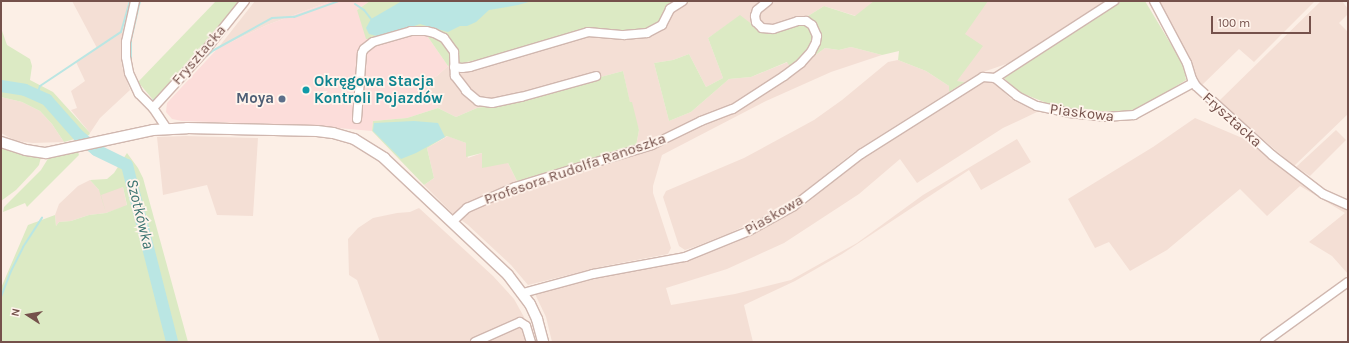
<!DOCTYPE html>
<meta charset="utf-8">
<style>
body{margin:0}
#map{position:relative;width:1349px;height:343px;overflow:hidden;background:#fcefe6;font-family:Karla,sans-serif}
div>[style]{position:absolute}
.residential>*{inset:0;background:#f4dfd5}
.commercial>*{inset:0;background:#fcddda}
.green>*{inset:0;background:#dceac4}
.water>*{inset:0;background:#bae6e3}
.stream>*{height:2px;margin:-1px;padding:0 1px;transform-origin:1px;border-radius:1px;background:#bae6e3}
.river>*{height:12px;margin:-6px;padding:0 6px;transform-origin:6px;border-radius:6px;background:#bae6e3}
.roads{filter:drop-shadow(1px 0 #d0b7af) drop-shadow(-1px 0 #d0b7af) drop-shadow(0 1px #d0b7af) drop-shadow(0 -1px #d0b7af)}
.minor>*{height:8px;margin:-4px;padding:0 4px;transform-origin:4px;border-radius:4px;background:#fff}
.tertiary>*{height:10px;margin:-5px;padding:0 5px;transform-origin:5px;border-radius:5px;background:#fff}
.dots>*{width:11px;height:11px;translate:-50% -50%;box-sizing:border-box;border:2px solid #fff4ec;border-radius:50%}
span{translate:-50% -50%;white-space:nowrap;text-align:center;line-height:1.15;-webkit-text-stroke:3.5px #fff4ec;paint-order:stroke}
.street-label{font-size:15px;color:#75514b}
.culture-label{font-size:15px;color:#0d838f;font-weight:700}
.left{translate:0 -50%;text-align:left}
.service-label{font-size:15px;color:#4e5e75;font-weight:700}
.right{translate:-100% -50%;text-align:right}
.water-label{font-size:16px;color:#3c7471;font-style:italic}
.frame{position:absolute;inset:0;border:2px solid #75514b;pointer-events:none}
.north{position:absolute;left:8px;top:295px;width:40px;height:40px;-webkit-text-stroke:3px #fff4ec;paint-order:stroke;rotate:282deg;font-size:11px;font-weight:700;line-height:16px;text-align:center;color:#75514b}
.north::after{content:'';display:block;margin:auto;width:14px;height:18px;background:#75514b;clip-path:polygon(50% 0,100% 100%,50% 72%,0 100%)}
.scale{position:absolute;left:1211px;top:16px;width:100px;height:18px;box-sizing:border-box;border:2px solid #75514b;border-top:0;padding-left:5px;font-size:12px;line-height:14px;white-space:nowrap;color:#75514b;-webkit-text-stroke:3px #fff4ec;paint-order:stroke}
</style>
<div id="map">
<div class="residential">
<div style="clip-path:polygon(72px 1px,129px 1px,122px 37px,121px 53px,122px 67px,130px 90px,100px 118px,90px 133px,71px 110px,77px 108px,71px 91px,85px 81px,76px 62px,97px 48px)"></div>
<div style="clip-path:polygon(255px 1px,331px 1px,267px 25px,218px 48px)"></div>
<div style="clip-path:polygon(691px 1px,1105px 1px,1009px 63px,986px 71px,965px 82px,956px 81px,872px 21px,824px 6px,792px 26px,772px 33px,762px 32px,740px 16px,708px 38px,723px 78px,706px 87px,689px 54px,673px 60px,654px 63px,669px 121px,691px 112px,729px 79px,751px 77px,788px 62px,793px 72px,825px 48px,839px 50px,851px 47px,882px 55px,831px 72px,766px 101px,662px 155px,653px 186px,653px 193px,671px 248px,668px 254px,605px 266px,528px 285px,511px 265px,468px 225px,453px 214px,424px 185px,434px 178px,427px 148px,448px 136px,466px 143px,468px 158px,482px 153px,508px 163px,517px 181px,636px 146px,639px 130px,630px 103px,623px 71px,496px 105px,477px 108px,456px 117px,438px 108px,427px 80px,437px 76px,448px 66px,495px 56px,559px 38px,667px 23px,673px 12px)"></div>
<div style="clip-path:polygon(1159px 1px,1315px 1px,1254px 62px,1239px 49px,1200px 87px,1182px 44px)"></div>
<div style="clip-path:polygon(1321px 1px,1342px 1px,1348px 9px,1348px 14px,1339px 23px,1348px 32px,1348px 114px,1294px 166px,1219px 101px)"></div>
<div style="clip-path:polygon(898px 60px,926px 71px,949px 86px,949px 92px,854px 152px,796px 198px,763px 217px,730px 233px,697px 246px,685px 250px,679px 246px,663px 197px,666px 191px,744px 158px,814px 120px,842px 100px,888px 62px)"></div>
<div style="clip-path:polygon(984px 78px,992px 80px,1011px 99px,1037px 112px,1003px 128px,917px 183px,900px 159px,859px 194px,784px 243px,727px 269px,666px 288px,671px 305px,735px 294px,791px 280px,857px 243px,923px 195px,1017px 139px,1031px 162px,981px 190px,969px 170px,842px 254px,795px 281px,744px 305px,753px 342px,552px 342px,546px 317px,535px 294px,607px 276px,675px 264px,734px 243px,768px 226px,802px 207px,860px 160px)"></div>
<div style="clip-path:polygon(1px 97px,22px 102px,40px 111px,52px 124px,64px 142px,33px 143px,16px 141px,1px 133px)"></div>
<div style="clip-path:polygon(1195px 118px,1247px 140px,1318px 196px,1348px 210px,1348px 274px,1332px 256px,1309px 242px,1345px 213px,1300px 186px,1267px 216px,1240px 189px,1167px 250px,1130px 271px,1109px 242px,1095px 248px,1068px 199px,1153px 147px)"></div>
<div style="clip-path:polygon(1336px 130px,1346px 140px,1310px 176px,1296px 167px)"></div>
<div style="clip-path:polygon(186px 136px,258px 138px,253px 216px,217px 215px,207px 185px,163px 195px,157px 137px)"></div>
<div style="clip-path:polygon(90px 180px,99px 190px,123px 187px,127px 206px,106px 213px,89px 215px,71px 221px,59px 222px,56px 226px,55px 215px,59px 204px,78px 186px)"></div>
<div style="clip-path:polygon(419px 208px,493px 276px,514px 299px,524px 317px,529px 342px,380px 342px,357px 280px,349px 275px,348px 239px,358px 228px,373px 218px,397px 213px,410px 212px)"></div>
</div>
<div class="commercial">
<div style="clip-path:polygon(331px 1px,370px 1px,357px 10px,408px 30px,421px 27px,448px 66px,437px 76px,427px 80px,438px 108px,407px 118px,373px 121px,372px 131px,304px 125px,182px 121px,172px 119px,166px 112px,167px 103px,218px 48px,267px 25px)"></div>
</div>
<div class="green">
<div style="clip-path:polygon(216px 1px,242px 1px,211px 40px,155px 102px,138px 82px)"></div>
<div style="clip-path:polygon(370px 1px,691px 1px,673px 12px,667px 23px,649px 35px,601px 29px,495px 56px,448px 66px,421px 27px,378px 39px,366px 39px,357px 10px)"></div>
<div style="clip-path:polygon(874px 1px,988px 1px,965px 34px,983px 46px,957px 81px,965px 82px,949px 92px,949px 86px,926px 71px,898px 60px,899px 51px,882px 55px,851px 47px,839px 50px,825px 48px,793px 72px,787px 62px,751px 77px,729px 79px,691px 112px,669px 121px,654px 63px,673px 60px,689px 54px,706px 87px,723px 78px,708px 38px,740px 15px,762px 32px,772px 33px,792px 26px,824px 6px,855px 16px)"></div>
<div style="clip-path:polygon(1122px 1px,1145px 1px,1184px 66px,1186px 80px,1144px 106px,1122px 113px,1059px 108px,1019px 92px,1004px 78px)"></div>
<div style="clip-path:polygon(1px 28px,7px 45px,30px 59px,32px 66px,30px 80px,53px 92px,90px 133px,89px 135px,64px 142px,52px 124px,40px 111px,22px 102px,1px 97px)"></div>
<div style="clip-path:polygon(623px 71px,630px 102px,632px 102px,639px 130px,636px 146px,517px 181px,508px 163px,482px 168px,482px 153px,466px 157px,466px 143px,447px 136px,427px 148px,434px 178px,424px 185px,372px 131px,373px 121px,407px 118px,438px 108px,456px 117px,477px 108px,496px 105px)"></div>
<div style="clip-path:polygon(1px 147px,41px 157px,39px 165px,33px 172px,16px 190px,1px 201px)"></div>
<div style="clip-path:polygon(78px 152px,79px 155px,27px 207px,25px 203px,3px 212px,4px 207px,41px 170px,49px 157px)"></div>
<div style="clip-path:polygon(evenodd,127px 153px,138px 168px,143px 178px,188px 342px,1px 342px,1px 288px,28px 225px,55px 215px,56px 226px,59px 222px,71px 221px,89px 215px,106px 213px,99px 190px,90px 180px,107px 179px,114px 173px,127px 153px,123px 187px,127px 205px,106px 213px,101px 195px,123px 187px)"></div>
</div>
<div class="water">
<div style="clip-path:polygon(402px 1px,532px 1px,518px 5px,489px 10px,476px 22px,467px 26px,460px 26px,448px 32px,420px 24px,381px 37px,369px 34px,366px 28px,371px 19px)"></div>
<div style="clip-path:polygon(414px 121px,438px 123px,445px 137px,416px 153px,401px 159px,373px 131px,374px 123px)"></div>
</div>
<div class="stream">
<div style="left:355px;top:4px;width:11px;rotate:34deg"></div>
<div style="left:364px;top:10px;width:11px;rotate:52deg"></div>
<div style="left:205px;top:57px;width:11px;rotate:-38deg"></div>
<div style="left:214px;top:50px;width:66px;rotate:-28.9deg"></div>
<div style="left:272px;top:18px;width:22px;rotate:-3deg"></div>
<div style="left:294px;top:17px;width:48px;rotate:-19.6deg"></div>
<div style="left:131px;top:61px;width:21px;rotate:-90deg"></div>
<div style="left:131px;top:40px;width:40px;rotate:-77deg"></div>
<div style="left:37px;top:95px;width:9px;rotate:-72deg"></div>
<div style="left:40px;top:86px;width:97px;rotate:-33.7deg"></div>
<div style="left:121px;top:32px;width:32px;rotate:-74deg"></div>
<div style="left:150px;top:99px;width:4px;rotate:34deg"></div>
<div style="left:153px;top:101px;width:12px;rotate:-42deg"></div>
<div style="left:1px;top:297px;width:26px;rotate:-69deg"></div>
<div style="left:10px;top:273px;width:29px;rotate:-63deg"></div>
<div style="left:23px;top:247px;width:35px;rotate:-57deg"></div>
</div>
<div class="river">
<div style="left:1px;top:86px;width:24px;rotate:9deg"></div>
<div style="left:25px;top:90px;width:24px;rotate:24deg"></div>
<div style="left:47px;top:100px;width:48px;rotate:48.4deg"></div>
<div style="left:79px;top:136px;width:22px;rotate:39deg"></div>
<div style="left:96px;top:150px;width:34px;rotate:26deg"></div>
<div style="left:127px;top:165px;width:183px;rotate:75.7deg"></div>
</div>
<div class="roads">
<div class="minor">
<div style="left:135px;top:1px;width:42px;rotate:102.4deg"></div>
<div style="left:126px;top:42px;width:15px;rotate:90deg"></div>
<div style="left:126px;top:57px;width:16px;rotate:79deg"></div>
<div style="left:129px;top:73px;width:23px;rotate:65deg"></div>
<div style="left:139px;top:94px;width:20px;rotate:45deg"></div>
<div style="left:153px;top:108px;width:25px;rotate:56deg"></div>
<div style="left:1154px;top:1px;width:70px;rotate:62deg"></div>
<div style="left:1187px;top:63px;width:17px;rotate:73deg"></div>
<div style="left:1192px;top:79px;width:8px;rotate:60deg"></div>
<div style="left:1196px;top:86px;width:103px;rotate:42.2deg"></div>
<div style="left:1272px;top:155px;width:64px;rotate:37.4deg"></div>
<div style="left:1323px;top:194px;width:27px;rotate:24deg"></div>
<div style="left:454px;top:67px;width:8px;rotate:7deg"></div>
<div style="left:462px;top:68px;width:8px;rotate:-7deg"></div>
<div style="left:470px;top:67px;width:123px;rotate:-16.5deg"></div>
<div style="left:588px;top:32px;width:36px;rotate:5deg"></div>
<div style="left:624px;top:35px;width:23px;rotate:-5deg"></div>
<div style="left:647px;top:33px;width:17px;rotate:-28deg"></div>
<div style="left:662px;top:25px;width:18px;rotate:-63deg"></div>
<div style="left:670px;top:9px;width:15px;rotate:-32deg"></div>
<div style="left:995px;top:78px;width:142px;rotate:-32.9deg"></div>
<div style="left:466px;top:91px;width:16px;rotate:40deg"></div>
<div style="left:478px;top:101px;width:14px;rotate:8deg"></div>
<div style="left:492px;top:103px;width:30px;rotate:-12deg"></div>
<div style="left:521px;top:97px;width:78px;rotate:-15.6deg"></div>
<div style="left:153px;top:108px;width:76px;rotate:-47.7deg"></div>
<div style="left:204px;top:52px;width:65px;rotate:-51.2deg"></div>
<div style="left:357px;top:119px;width:66px;rotate:-85.7deg"></div>
<div style="left:362px;top:53px;width:4px;rotate:-63deg"></div>
<div style="left:364px;top:49px;width:11px;rotate:-38deg"></div>
<div style="left:373px;top:42px;width:40px;rotate:-16deg"></div>
<div style="left:411px;top:31px;width:15px"></div>
<div style="left:426px;top:31px;width:8px;rotate:14deg"></div>
<div style="left:434px;top:33px;width:11px;rotate:27deg"></div>
<div style="left:444px;top:38px;width:17px;rotate:54deg"></div>
<div style="left:454px;top:52px;width:24px;rotate:88deg"></div>
<div style="left:455px;top:76px;width:18px;rotate:52deg"></div>
<div style="left:452px;top:222px;width:21px;rotate:-43deg"></div>
<div style="left:467px;top:208px;width:52px;rotate:-23.6deg"></div>
<div style="left:515px;top:187px;width:143px;rotate:-17deg"></div>
<div style="left:652px;top:145px;width:55px;rotate:-26.1deg"></div>
<div style="left:701px;top:121px;width:34px;rotate:-21deg"></div>
<div style="left:733px;top:109px;width:61px;rotate:-32.9deg"></div>
<div style="left:784px;top:76px;width:21px;rotate:-37deg"></div>
<div style="left:801px;top:63px;width:15px;rotate:-48deg"></div>
<div style="left:811px;top:52px;width:11px;rotate:-63deg"></div>
<div style="left:816px;top:42px;width:6px;rotate:-81deg"></div>
<div style="left:817px;top:36px;width:12px;rotate:-114deg"></div>
<div style="left:812px;top:25px;width:7px;rotate:-146deg"></div>
<div style="left:806px;top:21px;width:8px;rotate:180deg"></div>
<div style="left:798px;top:21px;width:26px;rotate:162deg"></div>
<div style="left:773px;top:29px;width:11px;rotate:-175deg"></div>
<div style="left:762px;top:28px;width:8px;rotate:-135deg"></div>
<div style="left:756px;top:22px;width:6px;rotate:-99deg"></div>
<div style="left:755px;top:16px;width:6px;rotate:-72deg"></div>
<div style="left:757px;top:10px;width:14px;rotate:-39deg"></div>
<div style="left:523px;top:293px;width:73px;rotate:-15.2deg"></div>
<div style="left:593px;top:274px;width:94px;rotate:-10.5deg"></div>
<div style="left:685px;top:257px;width:69px;rotate:-22.1deg"></div>
<div style="left:749px;top:231px;width:51px;rotate:-29.1deg"></div>
<div style="left:794px;top:206px;width:85px;rotate:-37.8deg"></div>
<div style="left:861px;top:154px;width:144px;rotate:-32.3deg"></div>
<div style="left:983px;top:77px;width:12px;rotate:5deg"></div>
<div style="left:995px;top:78px;width:28px;rotate:39deg"></div>
<div style="left:1017px;top:96px;width:22px;rotate:27deg"></div>
<div style="left:1037px;top:106px;width:33px;rotate:12deg"></div>
<div style="left:1069px;top:113px;width:36px;rotate:6deg"></div>
<div style="left:1105px;top:117px;width:29px;rotate:-4deg"></div>
<div style="left:1134px;top:115px;width:67px;rotate:-28.5deg"></div>
<div style="left:475px;top:342px;width:49px;rotate:-24deg"></div>
<div style="left:520px;top:322px;width:7px;rotate:34deg"></div>
<div style="left:526px;top:326px;width:17px;rotate:73deg"></div>
<div style="left:1265px;top:342px;width:102px;rotate:-35.9deg"></div>
</div>
<div class="tertiary">
<div style="left:1px;top:142px;width:26px;rotate:18deg"></div>
<div style="left:26px;top:150px;width:20px;rotate:9deg"></div>
<div style="left:46px;top:153px;width:109px;rotate:-12.1deg"></div>
<div style="left:153px;top:130px;width:34px;rotate:-3deg"></div>
<div style="left:187px;top:128px;width:130px;rotate:1.3deg"></div>
<div style="left:317px;top:131px;width:16px;rotate:7deg"></div>
<div style="left:333px;top:133px;width:22px;rotate:16deg"></div>
<div style="left:354px;top:139px;width:36px;rotate:32deg"></div>
<div style="left:384px;top:158px;width:170px;rotate:43.3deg"></div>
<div style="left:508px;top:275px;width:36px;rotate:53deg"></div>
<div style="left:530px;top:304px;width:17px;rotate:65deg"></div>
<div style="left:537px;top:319px;width:24px;rotate:75deg"></div>
</div>
</div>
<div class="dots">
<div style="left:306px;top:90px;background:#0f9aa8"></div>
<div style="left:282px;top:99px;background:#5c6f8a"></div>
</div>
<div class="street-label">
<span style="left:199px;top:55px;rotate:-49deg">Frysztacka</span>
<span style="left:1082px;top:113px;rotate:7deg">Piaskowa</span>
<span style="left:1232px;top:120px;rotate:42deg">Frysztacka</span>
<span style="left:575px;top:169px;rotate:-19deg">Profesora Rudolfa Ranoszka</span>
<span style="left:774px;top:215px;rotate:-30deg">Piaskowa</span>
</div>
<div class="culture-label">
<span class="left" style="left:314px;top:90px">Okręgowa Stacja<br>Kontroli Pojazdów</span>
</div>
<div class="service-label">
<span class="right" style="left:274px;top:99px">Moya</span>
</div>
<div class="water-label">
<span style="left:140px;top:214px;rotate:76deg">Szotkówka</span>
</div>
<div class="frame"></div>
<div class="north">N</div>
<div class="scale">100 m</div>
</div>
